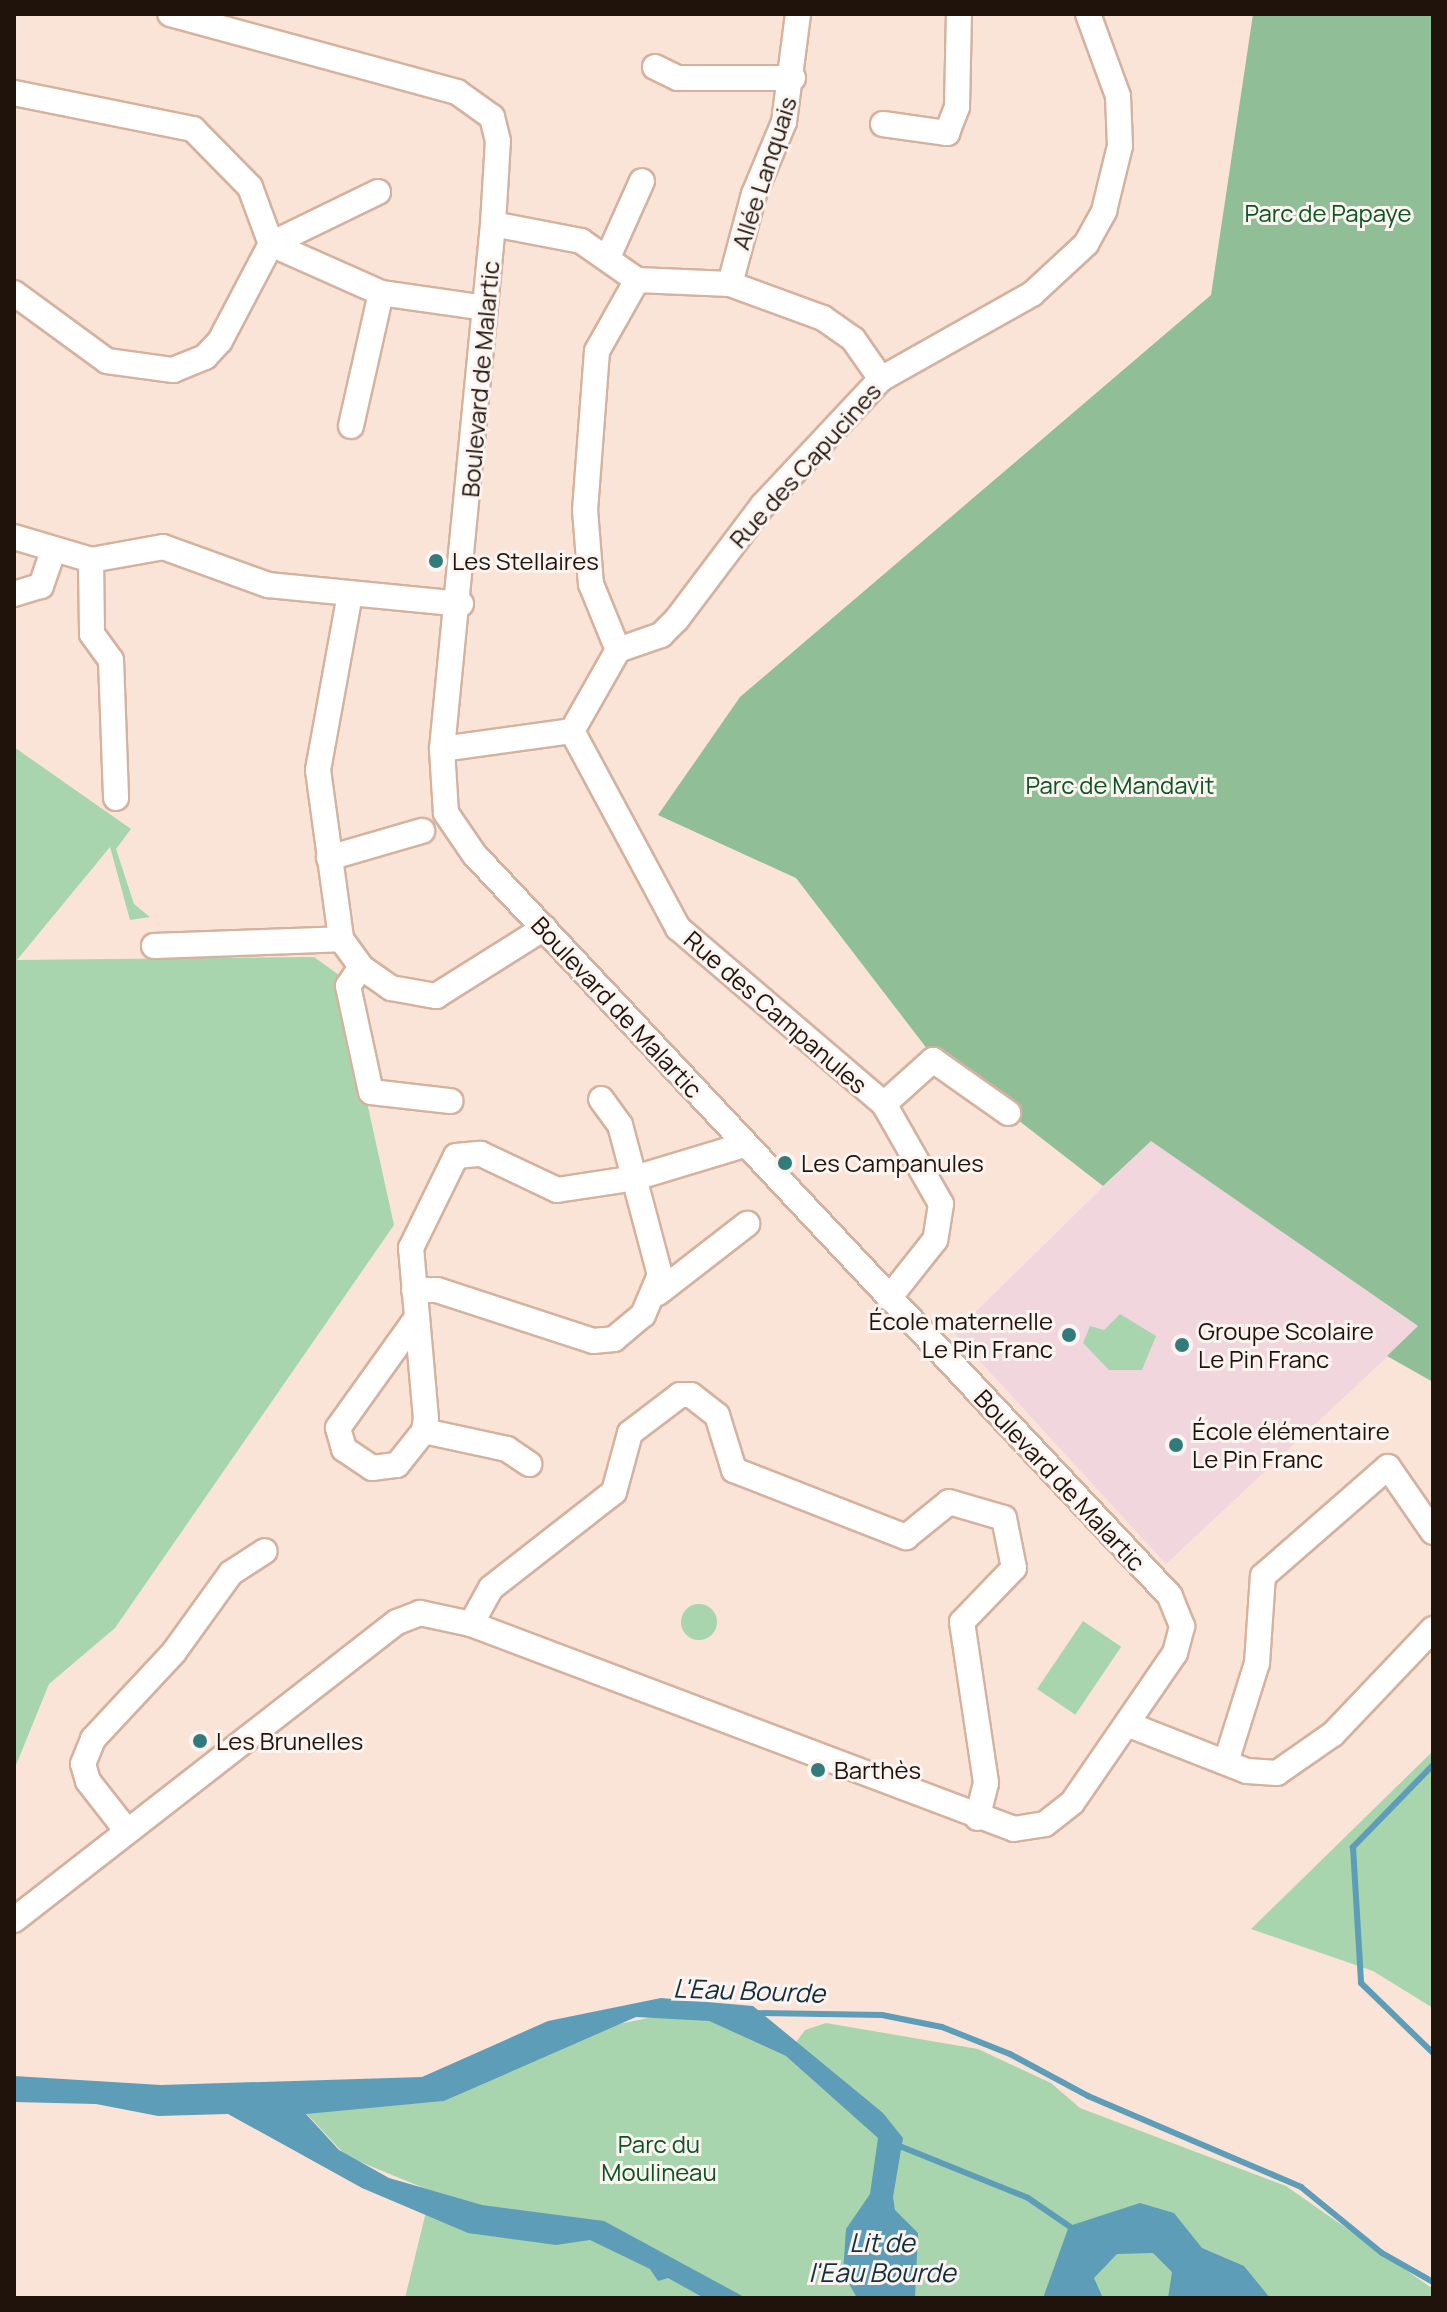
<!DOCTYPE html>
<meta charset="utf-8">
<style>
body{margin:0}
#map{position:relative;width:1447px;height:2312px;overflow:hidden;background:#fae4d7;font-family:Manrope,sans-serif}
div>[style]{position:absolute}
.education>*{inset:0;background:#f1d7dd}
.green>*{inset:0;background:#a8d5ae;transform-origin:0 0}
.round{border-radius:50%}
.forest>*{inset:0;background:#90bf97}
.water>*{inset:0;background:#5e9db7}
.stream>*{height:6px;margin:-3px;padding:0 3px;transform-origin:3px;border-radius:3px;background:#5e9db7}
.roads{filter:drop-shadow(2px 0 #d5b29e) drop-shadow(-2px 0 #d5b29e) drop-shadow(0 2px #d5b29e) drop-shadow(0 -2px #d5b29e)}
.minor>*{height:24px;margin:-12px;padding:0 12px;transform-origin:12px;border-radius:12px;background:#fff}
.dots>*{width:22px;height:22px;translate:-50% -50%;box-sizing:border-box;border:4px solid #fcf4f0;border-radius:50%}
span{translate:-50% -50%;white-space:nowrap;text-align:center;line-height:1.15;-webkit-text-stroke:6px #fcf4f0;paint-order:stroke}
.street-label{font-size:24px;color:#1f130b}
.park-label{font-size:24px;color:#095422}
.poi-label{font-size:24px;color:#1f130b}
.left{translate:0 -50%;text-align:left}
.right{translate:-100% -50%;text-align:right}
.water-label{font-size:26px;color:#102f3b;font-style:italic}
.frame{position:absolute;inset:0;border:16px solid #1f130b;pointer-events:none}
</style>
<div id="map">
<div class="education">
<div style="clip-path:polygon(1151px 1140px,1419px 1327px,1166px 1564px,954px 1333px)"></div>
</div>
<div class="green">
<div style="clip-path:polygon(14px 747px,131px 829px,116px 849px,134px 904px,150px 917px,130px 920px,110px 847px,17px 960px,314px 957px,339px 975px,394px 1225px,115px 1628px,49px 1684px,14px 1770px)"></div>
<div style="clip-path:polygon(1120px 1314px,1156px 1336px,1142px 1370px,1109px 1370px,1083px 1343px,1090px 1326px,1104px 1330px)"></div>
<div class="round" style="left:681px;top:1604px;width:36px;height:36px"></div>
<div style="left:1083px;top:1621px;width:46px;height:82px;rotate:34deg"></div>
<div style="clip-path:polygon(1433px 1751px,1433px 2008px,1373px 1971px,1251px 1929px)"></div>
<div style="clip-path:polygon(663px 2015px,709px 2021px,786px 2056px,805px 2030px,826px 2023px,978px 2049px,1051px 2083px,1080px 2108px,1286px 2186px,1433px 2289px,1433px 2298px,405px 2298px,431px 2191px,346px 2156px,306px 2113px,444px 2101px,609px 2026px)"></div>
</div>
<div class="forest">
<div style="clip-path:polygon(1253px 14px,1433px 14px,1433px 1382px,1387px 1356px,1418px 1326px,1151px 1141px,1103px 1186px,928px 1050px,796px 878px,658px 815px,740px 697px,1211px 295px)"></div>
</div>
<div class="water">
<div style="clip-path:polygon(661px 1998px,753px 2006px,883px 2113px,903px 2138px,893px 2197px,895px 2210px,918px 2233px,915px 2298px,857px 2298px,843px 2273px,846px 2229px,870px 2194px,878px 2138px,786px 2056px,709px 2021px,636px 2017px,444px 2101px,306px 2114px,339px 2150px,389px 2178px,482px 2205px,604px 2221px,746px 2298px,704px 2298px,668px 2278px,658px 2281px,650px 2269px,590px 2240px,556px 2245px,468px 2233px,362px 2188px,228px 2114px,158px 2116px,96px 2104px,14px 2102px,14px 2076px,161px 2085px,422px 2077px,548px 2021px)"></div>
<div style="clip-path:polygon(1140px 2203px,1174px 2213px,1202px 2248px,1244px 2266px,1270px 2298px,1168px 2298px,1172px 2272px,1153px 2253px,1117px 2254px,1094px 2278px,1103px 2298px,1043px 2298px,1069px 2226px)"></div>
</div>
<div class="stream">
<div style="left:1433px;top:1765px;width:115px;rotate:134.3deg"></div>
<div style="left:1353px;top:1847px;width:136px;rotate:86.6deg"></div>
<div style="left:1361px;top:1983px;width:100px;rotate:44.2deg"></div>
<div style="left:755px;top:2013px;width:127px;rotate:0.9deg"></div>
<div style="left:882px;top:2015px;width:61px;rotate:11.3deg"></div>
<div style="left:942px;top:2027px;width:73px;rotate:21.7deg"></div>
<div style="left:1010px;top:2054px;width:89px;rotate:28.3deg"></div>
<div style="left:1088px;top:2096px;width:232px;rotate:23.1deg"></div>
<div style="left:1301px;top:2187px;width:104px;rotate:39.2deg"></div>
<div style="left:1382px;top:2253px;width:59px;rotate:29.6deg"></div>
<div style="left:897px;top:2145px;width:141px;rotate:22deg"></div>
<div style="left:1028px;top:2198px;width:50px;rotate:34.3deg"></div>
</div>
<div class="roads">
<div class="minor">
<div style="left:655px;top:67px;width:25px;rotate:26deg"></div>
<div style="left:678px;top:78px;width:115px"></div>
<div style="left:14px;top:93px;width:183px;rotate:11.4deg"></div>
<div style="left:193px;top:129px;width:81px;rotate:45.5deg"></div>
<div style="left:250px;top:187px;width:61px;rotate:69.8deg"></div>
<div style="left:883px;top:124px;width:65px;rotate:8deg"></div>
<div style="left:947px;top:133px;width:28px;rotate:-69deg"></div>
<div style="left:957px;top:107px;width:93px;rotate:-88.8deg"></div>
<div style="left:493px;top:224px;width:90px;rotate:10.9deg"></div>
<div style="left:581px;top:241px;width:68px;rotate:34.9deg"></div>
<div style="left:637px;top:280px;width:81px;rotate:119.4deg"></div>
<div style="left:597px;top:351px;width:159px;rotate:94.3deg"></div>
<div style="left:585px;top:510px;width:74px;rotate:85.4deg"></div>
<div style="left:591px;top:584px;width:71px;rotate:67.8deg"></div>
<div style="left:618px;top:650px;width:93px;rotate:119.6deg"></div>
<div style="left:572px;top:731px;width:224px;rotate:61.7deg"></div>
<div style="left:678px;top:928px;width:271px;rotate:40.5deg"></div>
<div style="left:884px;top:1104px;width:115px;rotate:60.3deg"></div>
<div style="left:941px;top:1204px;width:36px;rotate:99deg"></div>
<div style="left:935px;top:1240px;width:74px;rotate:128.4deg"></div>
<div style="left:271px;top:244px;width:120px;rotate:24deg"></div>
<div style="left:381px;top:293px;width:105px;rotate:8.2deg"></div>
<div style="left:271px;top:244px;width:119px;rotate:-25.9deg"></div>
<div style="left:608px;top:257px;width:83px;rotate:-65.9deg"></div>
<div style="left:637px;top:280px;width:93px;rotate:2.5deg"></div>
<div style="left:730px;top:284px;width:99px;rotate:20.1deg"></div>
<div style="left:823px;top:318px;width:37px;rotate:35deg"></div>
<div style="left:853px;top:339px;width:49px;rotate:55deg"></div>
<div style="left:730px;top:284px;width:93px;rotate:-75.1deg"></div>
<div style="left:754px;top:194px;width:78px;rotate:-67.4deg"></div>
<div style="left:784px;top:122px;width:109px;rotate:-82.6deg"></div>
<div style="left:14px;top:293px;width:115px;rotate:36.2deg"></div>
<div style="left:107px;top:361px;width:67px;rotate:7.8deg"></div>
<div style="left:173px;top:370px;width:35px;rotate:-22deg"></div>
<div style="left:205px;top:357px;width:22px;rotate:-47deg"></div>
<div style="left:220px;top:341px;width:110px;rotate:-62.3deg"></div>
<div style="left:351px;top:426px;width:136px;rotate:-77.3deg"></div>
<div style="left:14px;top:537px;width:80px;rotate:16.6deg"></div>
<div style="left:91px;top:560px;width:73px;rotate:-10.2deg"></div>
<div style="left:163px;top:547px;width:112px;rotate:19.9deg"></div>
<div style="left:268px;top:585px;width:194px;rotate:5.6deg"></div>
<div style="left:91px;top:560px;width:74px;rotate:89.2deg"></div>
<div style="left:92px;top:634px;width:32px;rotate:54deg"></div>
<div style="left:111px;top:660px;width:138px;rotate:87.9deg"></div>
<div style="left:14px;top:594px;width:28px;rotate:-17deg"></div>
<div style="left:41px;top:586px;width:36px;rotate:-71deg"></div>
<div style="left:350px;top:594px;width:179px;rotate:100.3deg"></div>
<div style="left:318px;top:770px;width:171px;rotate:82.2deg"></div>
<div style="left:341px;top:939px;width:34px;rotate:54deg"></div>
<div style="left:361px;top:967px;width:37px;rotate:35deg"></div>
<div style="left:391px;top:988px;width:46px;rotate:10.1deg"></div>
<div style="left:436px;top:996px;width:128px;rotate:-32.2deg"></div>
<div style="left:618px;top:650px;width:46px;rotate:-19.2deg"></div>
<div style="left:661px;top:635px;width:23px;rotate:-45deg"></div>
<div style="left:677px;top:619px;width:143px;rotate:-53deg"></div>
<div style="left:763px;top:505px;width:173px;rotate:-46.9deg"></div>
<div style="left:881px;top:379px;width:173px;rotate:-29.4deg"></div>
<div style="left:1032px;top:294px;width:74px;rotate:-42.8deg"></div>
<div style="left:1086px;top:244px;width:38px;rotate:-61deg"></div>
<div style="left:1104px;top:211px;width:67px;rotate:-76.2deg"></div>
<div style="left:1120px;top:146px;width:50px;rotate:-92.3deg"></div>
<div style="left:1118px;top:96px;width:87px;rotate:-110.1deg"></div>
<div style="left:442px;top:749px;width:131px;rotate:-7.9deg"></div>
<div style="left:329px;top:858px;width:97px;rotate:-16.2deg"></div>
<div style="left:154px;top:946px;width:187px;rotate:-2.1deg"></div>
<div style="left:361px;top:967px;width:23px;rotate:124deg"></div>
<div style="left:348px;top:986px;width:108px;rotate:77.8deg"></div>
<div style="left:371px;top:1092px;width:80px;rotate:6.5deg"></div>
<div style="left:884px;top:1104px;width:66px;rotate:-41.9deg"></div>
<div style="left:933px;top:1060px;width:92px;rotate:35.2deg"></div>
<div style="left:414px;top:1290px;width:23px"></div>
<div style="left:437px;top:1290px;width:164px;rotate:18.1deg"></div>
<div style="left:593px;top:1341px;width:21px;rotate:-5deg"></div>
<div style="left:614px;top:1339px;width:38px;rotate:-40deg"></div>
<div style="left:643px;top:1315px;width:43px;rotate:-67deg"></div>
<div style="left:660px;top:1275px;width:155px;rotate:-104.9deg"></div>
<div style="left:620px;top:1125px;width:32px;rotate:-126deg"></div>
<div style="left:658px;top:1293px;width:113px;rotate:-37.8deg"></div>
<div style="left:416px;top:1319px;width:134px;rotate:125.6deg"></div>
<div style="left:338px;top:1428px;width:22px;rotate:74deg"></div>
<div style="left:344px;top:1449px;width:34px;rotate:34deg"></div>
<div style="left:372px;top:1468px;width:25px;rotate:-7deg"></div>
<div style="left:397px;top:1465px;width:43px;rotate:-51.5deg"></div>
<div style="left:424px;top:1431px;width:12px;rotate:-81deg"></div>
<div style="left:426px;top:1419px;width:172px;rotate:-95deg"></div>
<div style="left:411px;top:1248px;width:102px;rotate:-63.9deg"></div>
<div style="left:456px;top:1156px;width:25px;rotate:-5deg"></div>
<div style="left:481px;top:1154px;width:84px;rotate:25.3deg"></div>
<div style="left:557px;top:1190px;width:79px;rotate:-8.7deg"></div>
<div style="left:635px;top:1178px;width:114px;rotate:-16.8deg"></div>
<div style="left:424px;top:1431px;width:85px;rotate:12.2deg"></div>
<div style="left:507px;top:1449px;width:27px;rotate:34deg"></div>
<div style="left:471px;top:1624px;width:41px;rotate:-60.9deg"></div>
<div style="left:491px;top:1588px;width:156px;rotate:-38deg"></div>
<div style="left:614px;top:1492px;width:61px;rotate:-74.8deg"></div>
<div style="left:630px;top:1433px;width:63px;rotate:-37.2deg"></div>
<div style="left:680px;top:1395px;width:11px"></div>
<div style="left:691px;top:1395px;width:33px;rotate:38deg"></div>
<div style="left:717px;top:1415px;width:58px;rotate:72.8deg"></div>
<div style="left:734px;top:1470px;width:185px;rotate:21.3deg"></div>
<div style="left:906px;top:1537px;width:55px;rotate:-39.1deg"></div>
<div style="left:949px;top:1502px;width:57px;rotate:16.2deg"></div>
<div style="left:1004px;top:1518px;width:51px;rotate:78.7deg"></div>
<div style="left:1014px;top:1568px;width:75px;rotate:133.9deg"></div>
<div style="left:962px;top:1622px;width:163px;rotate:81.5deg"></div>
<div style="left:986px;top:1783px;width:36px;rotate:104deg"></div>
<div style="left:1127px;top:1724px;width:129px;rotate:21.4deg"></div>
<div style="left:1247px;top:1771px;width:30px;rotate:4deg"></div>
<div style="left:1277px;top:1773px;width:68px;rotate:-34.9deg"></div>
<div style="left:1333px;top:1734px;width:145px;rotate:-46.4deg"></div>
<div style="left:1226px;top:1762px;width:104px;rotate:-72.6deg"></div>
<div style="left:1257px;top:1663px;width:87px;rotate:-86.1deg"></div>
<div style="left:1263px;top:1576px;width:166px;rotate:-41.1deg"></div>
<div style="left:1388px;top:1467px;width:79px;rotate:55.3deg"></div>
<div style="left:127px;top:1831px;width:63px;rotate:-128deg"></div>
<div style="left:88px;top:1781px;width:18px;rotate:-106deg"></div>
<div style="left:83px;top:1764px;width:27px;rotate:-68deg"></div>
<div style="left:93px;top:1739px;width:119px;rotate:-47deg"></div>
<div style="left:174px;top:1652px;width:97px;rotate:-54.2deg"></div>
<div style="left:231px;top:1573px;width:40px;rotate:-32.9deg"></div>
<div style="left:14px;top:1920px;width:485px;rotate:-37.9deg"></div>
<div style="left:397px;top:1622px;width:25px;rotate:-21deg"></div>
<div style="left:420px;top:1613px;width:52px;rotate:12.2deg"></div>
<div style="left:471px;top:1624px;width:580px;rotate:20.68deg"></div>
<div style="left:1014px;top:1829px;width:31px;rotate:-9deg"></div>
<div style="left:1045px;top:1824px;width:34px;rotate:-38deg"></div>
<div style="left:1072px;top:1803px;width:182px;rotate:-55.5deg"></div>
<div style="left:1175px;top:1653px;width:28px;rotate:-75deg"></div>
<div style="left:1182px;top:1626px;width:32px;rotate:-112deg"></div>
<div style="left:1170px;top:1596px;width:1017px;rotate:-133.17deg"></div>
<div style="left:474px;top:854px;width:50px;rotate:-124.3deg"></div>
<div style="left:446px;top:813px;width:64px;rotate:-93.6deg"></div>
<div style="left:442px;top:749px;width:527px;rotate:-84.45deg"></div>
<div style="left:493px;top:224px;width:83px;rotate:-86.6deg"></div>
<div style="left:498px;top:141px;width:25px;rotate:-104deg"></div>
<div style="left:492px;top:117px;width:43px;rotate:-144.5deg"></div>
<div style="left:457px;top:92px;width:297px;rotate:-164.8deg"></div>
</div>
</div>
<div class="dots">
<div style="left:436px;top:561px;background:#327b7b"></div>
<div style="left:785px;top:1163px;background:#327b7b"></div>
<div style="left:1069px;top:1335px;background:#327b7b"></div>
<div style="left:1182px;top:1345px;background:#327b7b"></div>
<div style="left:1176px;top:1445px;background:#327b7b"></div>
<div style="left:200px;top:1741px;background:#327b7b"></div>
<div style="left:818px;top:1770px;background:#327b7b"></div>
</div>
<div class="street-label">
<span style="left:764px;top:173px;rotate:-72deg">Allée Lanquais</span>
<span style="left:480px;top:379px;rotate:-85deg">Boulevard de Malartic</span>
<span style="left:805px;top:465px;rotate:-48deg">Rue des Capucines</span>
<span style="left:617px;top:1007px;rotate:47deg">Boulevard de Malartic</span>
<span style="left:776px;top:1012px;rotate:41deg">Rue des Campanules</span>
<span style="left:1060px;top:1480px;rotate:47deg">Boulevard de Malartic</span>
</div>
<div class="park-label">
<span style="left:1328px;top:213px">Parc de Papaye</span>
<span style="left:1120px;top:785px">Parc de Mandavit</span>
<span style="left:659px;top:2158px">Parc du<br>Moulineau</span>
</div>
<div class="poi-label">
<span class="left" style="left:452px;top:561px">Les Stellaires</span>
<span class="left" style="left:801px;top:1163px">Les Campanules</span>
<span class="right" style="left:1053px;top:1335px">École maternelle<br>Le Pin Franc</span>
<span class="left" style="left:1198px;top:1345px">Groupe Scolaire<br>Le Pin Franc</span>
<span class="left" style="left:1192px;top:1445px">École élémentaire<br>Le Pin Franc</span>
<span class="left" style="left:216px;top:1741px">Les Brunelles</span>
<span class="left" style="left:834px;top:1770px">Barthès</span>
</div>
<div class="water-label">
<span style="left:749px;top:1991px;rotate:2deg">L'Eau Bourde</span>
<span style="left:882px;top:2258px">Lit de<br>l'Eau Bourde</span>
</div>
<div class="frame"></div>
</div>
